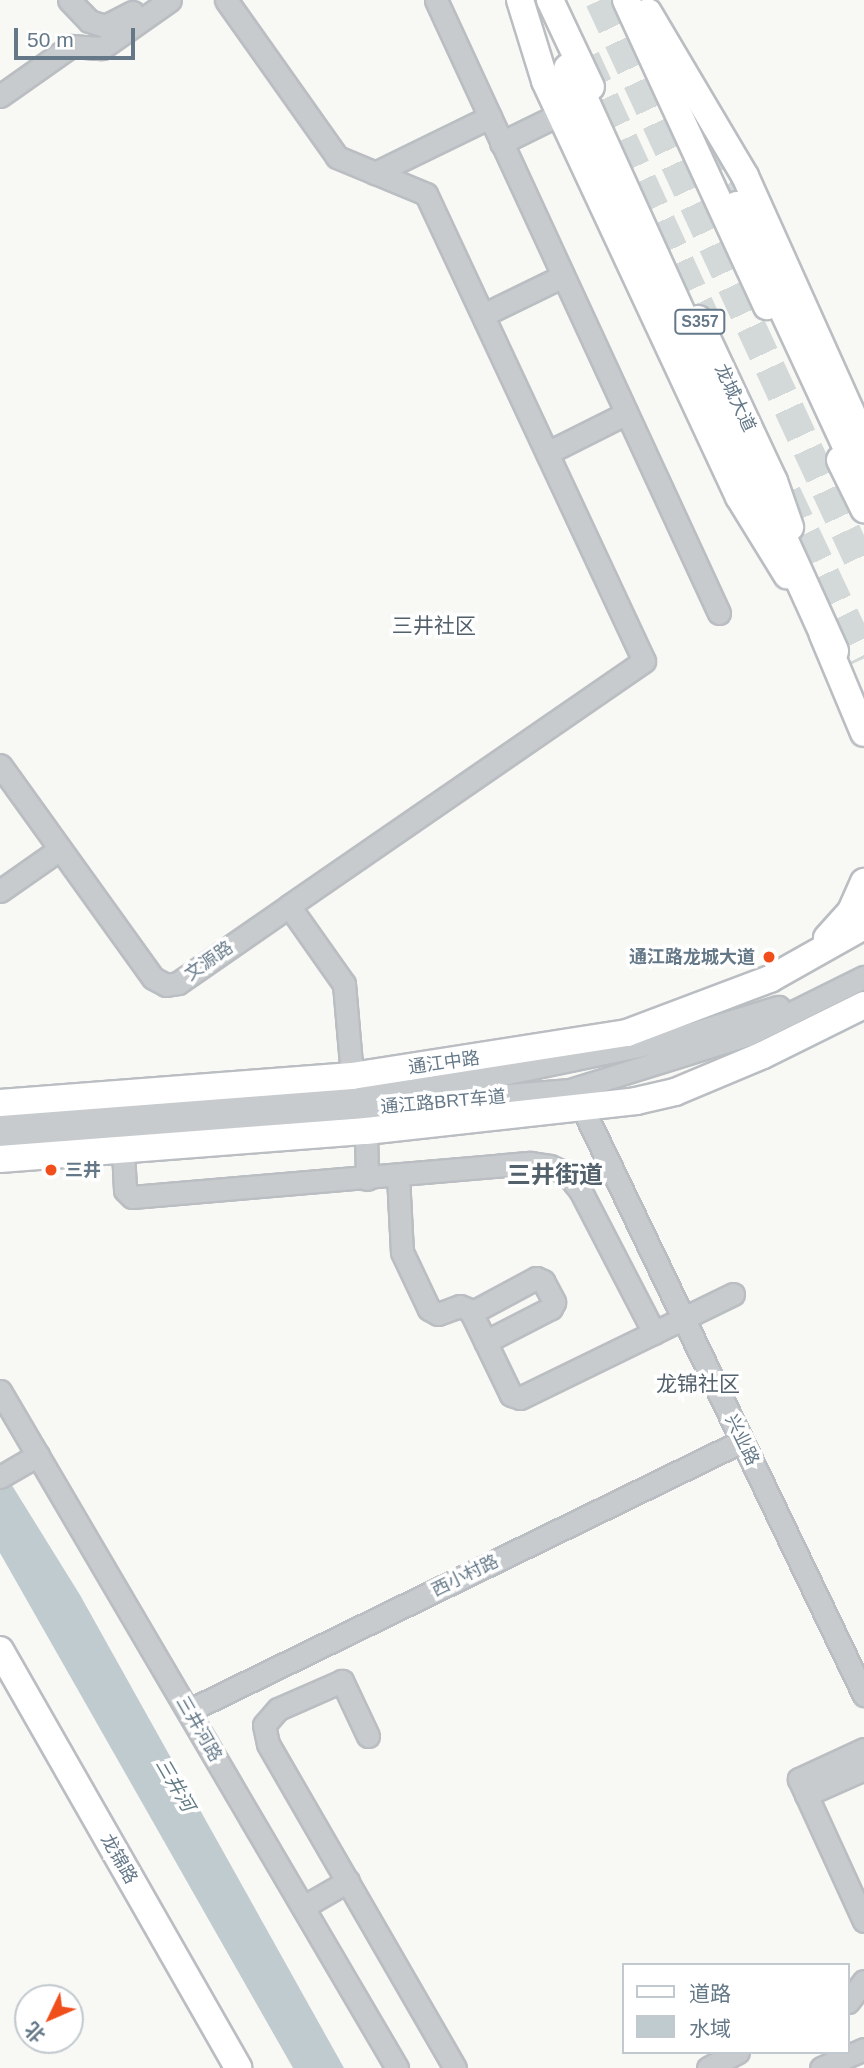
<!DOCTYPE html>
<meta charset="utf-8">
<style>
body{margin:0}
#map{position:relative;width:864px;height:2068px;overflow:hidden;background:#f8f8f4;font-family:Helvetica,"Noto Sans SC",sans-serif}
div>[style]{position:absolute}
.water>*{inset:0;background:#c0cbd0}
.highway-tunnel>*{height:30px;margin-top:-15px;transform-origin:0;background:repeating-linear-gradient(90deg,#d3d8d9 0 30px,transparent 0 45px)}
.roads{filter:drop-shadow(2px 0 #babec2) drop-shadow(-2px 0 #babec2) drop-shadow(0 2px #babec2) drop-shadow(0 -2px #babec2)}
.minor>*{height:21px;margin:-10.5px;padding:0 10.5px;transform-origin:10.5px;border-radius:10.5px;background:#c7cbce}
.major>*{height:26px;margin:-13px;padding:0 13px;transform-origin:13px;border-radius:13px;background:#fff}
.highway>*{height:30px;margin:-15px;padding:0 15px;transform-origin:15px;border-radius:15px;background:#fff}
.dots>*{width:19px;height:19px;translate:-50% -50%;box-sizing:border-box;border:4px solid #fff;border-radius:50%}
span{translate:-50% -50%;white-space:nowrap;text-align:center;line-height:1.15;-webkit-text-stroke:7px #fff;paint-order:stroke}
.shield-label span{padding:2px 5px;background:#fff;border:2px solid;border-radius:5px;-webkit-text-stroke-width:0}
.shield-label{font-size:16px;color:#647888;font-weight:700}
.street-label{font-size:18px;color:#647888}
.poi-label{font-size:18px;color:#647888;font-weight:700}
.right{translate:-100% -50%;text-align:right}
.left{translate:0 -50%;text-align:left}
.water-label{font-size:19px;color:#607a83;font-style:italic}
.quarter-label{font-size:21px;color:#53616c}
.district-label{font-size:24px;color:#53616c;font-weight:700}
.legend{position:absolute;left:622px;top:1963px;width:228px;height:91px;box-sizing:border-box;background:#fff;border:2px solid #c1c9cf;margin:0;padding:9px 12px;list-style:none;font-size:21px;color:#647888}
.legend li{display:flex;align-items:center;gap:14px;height:35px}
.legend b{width:35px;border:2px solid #c1c9cf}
.north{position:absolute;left:14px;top:1984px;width:70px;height:70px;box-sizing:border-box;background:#fff;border:2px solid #c1c9cf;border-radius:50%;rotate:226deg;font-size:19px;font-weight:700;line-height:28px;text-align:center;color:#647888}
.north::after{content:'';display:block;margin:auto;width:24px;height:32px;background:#f04f1c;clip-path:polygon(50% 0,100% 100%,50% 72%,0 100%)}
.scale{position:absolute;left:14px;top:28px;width:121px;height:32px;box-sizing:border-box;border:4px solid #647888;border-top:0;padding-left:9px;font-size:21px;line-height:24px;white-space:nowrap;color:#647888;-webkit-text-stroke:5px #fff;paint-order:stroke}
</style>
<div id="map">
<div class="water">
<div style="clip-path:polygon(0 1466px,80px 1595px,344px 2068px,293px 2068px,0 1553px)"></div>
</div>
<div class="highway-tunnel">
<div style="left:600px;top:0;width:629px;rotate:65.19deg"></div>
<div style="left:585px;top:58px;width:314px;rotate:65.3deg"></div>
<div style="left:705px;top:145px;width:70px;rotate:62.7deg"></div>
<div style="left:786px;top:493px;width:183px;rotate:64.7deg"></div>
</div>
<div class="roads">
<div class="minor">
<div style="left:69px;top:0;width:29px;rotate:46deg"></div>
<div style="left:89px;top:21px;width:17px;rotate:17deg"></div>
<div style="left:105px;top:26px;width:31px;rotate:-27deg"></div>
<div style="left:226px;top:0;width:192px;rotate:54.7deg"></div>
<div style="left:337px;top:157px;width:96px;rotate:22.6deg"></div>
<div style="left:426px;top:194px;width:515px;rotate:64.98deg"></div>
<div style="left:644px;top:661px;width:431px;rotate:145.4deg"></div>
<div style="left:436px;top:0;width:675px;rotate:65.22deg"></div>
<div style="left:0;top:96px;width:87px;rotate:-35.2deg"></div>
<div style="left:71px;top:46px;width:31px;rotate:4deg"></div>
<div style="left:102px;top:48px;width:83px;rotate:-35.2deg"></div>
<div style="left:501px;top:143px;width:66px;rotate:-26.2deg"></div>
<div style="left:375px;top:173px;width:128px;rotate:-26deg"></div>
<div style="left:483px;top:315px;width:89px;rotate:-26deg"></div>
<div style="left:547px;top:453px;width:89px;rotate:-26.6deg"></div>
<div style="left:0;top:765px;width:262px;rotate:54.3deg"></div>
<div style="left:153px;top:978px;width:15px;rotate:28deg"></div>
<div style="left:166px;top:985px;width:12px;rotate:-9deg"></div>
<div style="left:178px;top:983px;width:135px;rotate:-34.7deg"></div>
<div style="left:289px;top:906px;width:95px;rotate:54.8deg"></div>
<div style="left:344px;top:984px;width:92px;rotate:85deg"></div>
<div style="left:0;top:891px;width:73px;rotate:-35deg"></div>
<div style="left:583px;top:1109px;width:650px;rotate:64.38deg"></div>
<div style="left:0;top:1116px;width:357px;rotate:-4deg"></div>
<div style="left:356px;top:1091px;width:138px;rotate:-6.2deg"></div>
<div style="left:493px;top:1076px;width:188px;rotate:-11.7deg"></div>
<div style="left:677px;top:1038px;width:106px;rotate:-17.1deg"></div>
<div style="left:366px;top:1131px;width:48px;rotate:88.8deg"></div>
<div style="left:0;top:1136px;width:572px;rotate:-4.61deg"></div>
<div style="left:570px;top:1090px;width:185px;rotate:-17.3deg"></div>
<div style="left:747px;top:1035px;width:131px;rotate:-26.4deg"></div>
<div style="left:123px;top:1150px;width:40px;rotate:87.1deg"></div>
<div style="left:125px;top:1190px;width:10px;rotate:45deg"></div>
<div style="left:132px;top:1197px;width:400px;rotate:-4.9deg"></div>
<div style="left:531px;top:1163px;width:19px;rotate:9deg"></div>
<div style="left:550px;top:1166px;width:19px;rotate:25deg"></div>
<div style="left:567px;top:1174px;width:21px;rotate:51deg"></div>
<div style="left:580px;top:1190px;width:161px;rotate:62.6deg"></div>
<div style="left:398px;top:1176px;width:76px;rotate:87deg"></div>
<div style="left:402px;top:1252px;width:63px;rotate:64.7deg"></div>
<div style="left:429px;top:1309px;width:10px;rotate:29deg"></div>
<div style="left:438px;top:1314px;width:23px;rotate:-20deg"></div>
<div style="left:460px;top:1306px;width:11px;rotate:22deg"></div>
<div style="left:470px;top:1310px;width:94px;rotate:64.2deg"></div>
<div style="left:511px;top:1395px;width:9px;rotate:18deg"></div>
<div style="left:520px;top:1398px;width:237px;rotate:-26deg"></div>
<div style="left:471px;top:1313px;width:74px;rotate:-28.3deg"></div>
<div style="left:536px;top:1278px;width:8px;rotate:23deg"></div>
<div style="left:543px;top:1281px;width:24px;rotate:62deg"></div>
<div style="left:554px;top:1302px;width:7px;rotate:117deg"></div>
<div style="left:551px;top:1308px;width:74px;rotate:152.7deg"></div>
<div style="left:0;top:1391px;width:785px;rotate:59.61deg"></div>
<div style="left:0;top:1477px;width:44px;rotate:-30.1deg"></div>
<div style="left:188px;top:1711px;width:616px;rotate:-25.98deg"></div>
<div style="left:368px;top:1736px;width:61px;rotate:-115.3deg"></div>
<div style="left:342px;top:1681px;width:70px;rotate:156.4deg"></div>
<div style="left:278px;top:1709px;width:21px;rotate:131deg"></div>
<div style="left:264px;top:1725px;width:19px;rotate:78deg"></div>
<div style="left:268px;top:1744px;width:374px;rotate:60deg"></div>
<div style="left:864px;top:1749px;width:72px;rotate:155.2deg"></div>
<div style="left:799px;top:1779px;width:156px;rotate:65.4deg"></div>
<div style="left:806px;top:1795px;width:64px;rotate:-24.1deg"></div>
<div style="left:303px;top:1907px;width:52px;rotate:-30deg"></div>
<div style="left:848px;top:2002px;width:26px;rotate:-53deg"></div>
<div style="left:708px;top:2068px;width:34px;rotate:-28deg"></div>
<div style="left:821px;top:2068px;width:47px;rotate:-23.8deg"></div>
</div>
<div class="major">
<div style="left:520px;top:0;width:85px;rotate:72.8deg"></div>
<div style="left:545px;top:81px;width:459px;rotate:65deg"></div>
<div style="left:739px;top:497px;width:92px;rotate:58.4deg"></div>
<div style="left:550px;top:0;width:96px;rotate:64.8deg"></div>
<div style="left:626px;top:0;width:337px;rotate:65.3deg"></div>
<div style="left:648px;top:12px;width:191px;rotate:59.4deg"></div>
<div style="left:745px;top:176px;width:290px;rotate:65.8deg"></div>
<div style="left:698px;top:319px;width:179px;rotate:64.9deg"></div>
<div style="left:774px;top:481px;width:49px;rotate:70.8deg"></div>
<div style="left:840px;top:460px;width:55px;rotate:63.9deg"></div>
<div style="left:823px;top:635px;width:106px;rotate:67.3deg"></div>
<div style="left:827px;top:938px;width:36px;rotate:-48deg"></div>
<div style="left:851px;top:911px;width:32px;rotate:-66deg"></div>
<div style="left:0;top:1103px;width:353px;rotate:-4.4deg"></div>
<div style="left:352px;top:1076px;width:278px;rotate:-8.9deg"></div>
<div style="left:627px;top:1033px;width:153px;rotate:-20.7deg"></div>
<div style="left:770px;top:979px;width:108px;rotate:-29.4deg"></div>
<div style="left:0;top:1159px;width:367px;rotate:-4.4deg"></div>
<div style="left:366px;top:1131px;width:272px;rotate:-6.3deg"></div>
<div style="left:636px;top:1101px;width:40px;rotate:-13deg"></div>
<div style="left:675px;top:1092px;width:95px;rotate:-22.8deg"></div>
<div style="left:763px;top:1055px;width:113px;rotate:-26.3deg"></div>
<div style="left:0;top:1650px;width:481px;rotate:60.3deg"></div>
</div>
<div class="highway">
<div style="left:569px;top:69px;width:639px;rotate:65.6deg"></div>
<div style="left:737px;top:207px;width:302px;rotate:65.1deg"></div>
</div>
</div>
<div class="dots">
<div style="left:769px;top:957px;background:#f04f1c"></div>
<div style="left:51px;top:1170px;background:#f04f1c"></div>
</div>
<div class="shield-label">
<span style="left:700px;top:322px">S357</span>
</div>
<div class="street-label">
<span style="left:735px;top:398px;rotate:65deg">龙城大道</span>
<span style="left:209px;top:961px;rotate:-35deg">文源路</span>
<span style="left:444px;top:1063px;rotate:-8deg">通江中路</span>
<span style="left:443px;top:1102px;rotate:-5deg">通江路BRT车道</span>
<span style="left:742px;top:1440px;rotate:64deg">兴业路</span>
<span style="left:465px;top:1576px;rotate:-26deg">西小村路</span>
<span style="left:199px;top:1729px;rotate:60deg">三井河路</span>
<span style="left:119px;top:1859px;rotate:60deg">龙锦路</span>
</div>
<div class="poi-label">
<span class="right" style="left:755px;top:957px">通江路龙城大道</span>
<span class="left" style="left:65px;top:1170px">三井</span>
</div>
<div class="water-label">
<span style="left:175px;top:1785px;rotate:60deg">三井河</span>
</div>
<div class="quarter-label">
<span style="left:434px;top:626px">三井社区</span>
<span style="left:698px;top:1384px">龙锦社区</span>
</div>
<div class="district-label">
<span style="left:555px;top:1175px">三井街道</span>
</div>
<ul class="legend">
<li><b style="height:9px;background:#fff"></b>道路</li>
<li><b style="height:19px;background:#c0cbd0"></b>水域</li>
</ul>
<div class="north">北</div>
<div class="scale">50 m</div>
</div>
